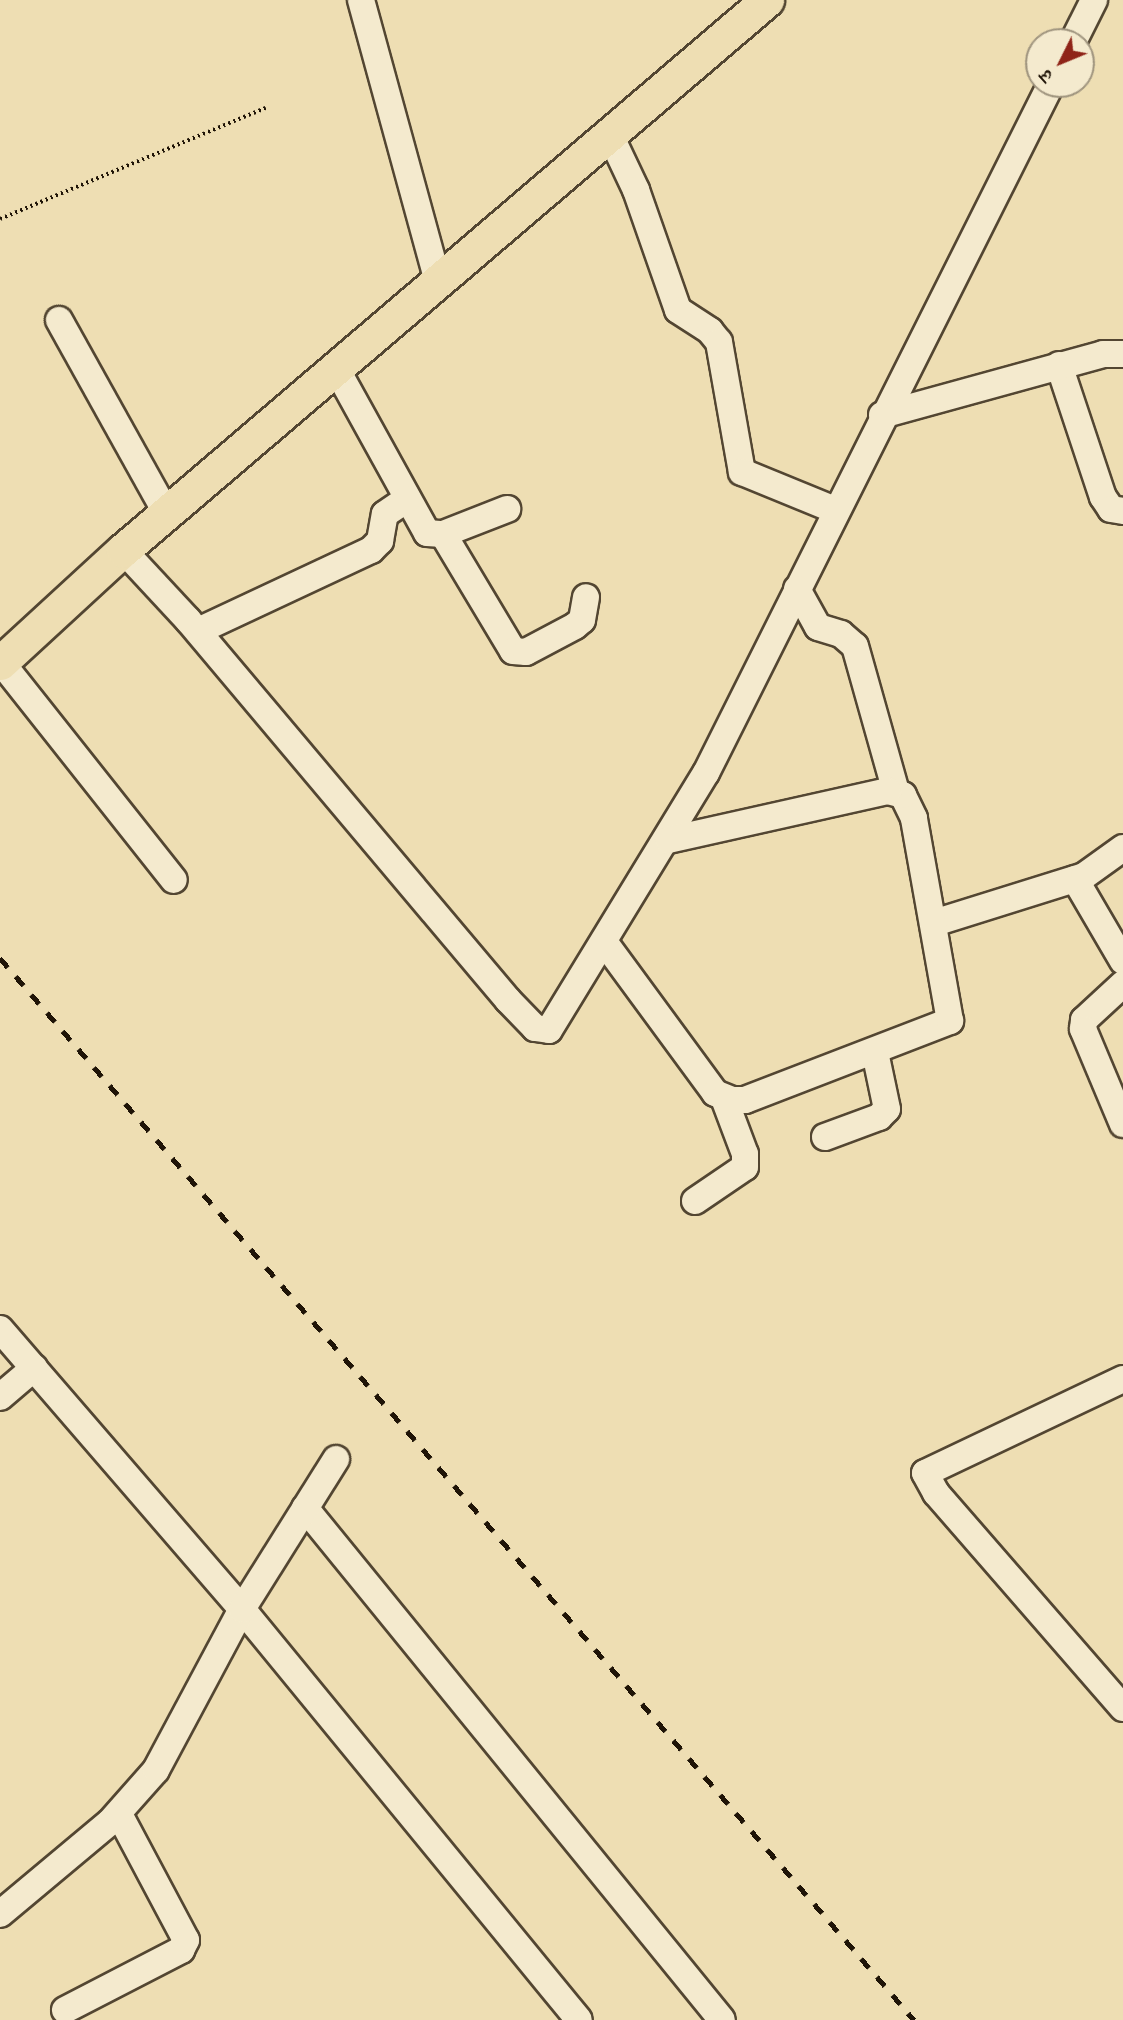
<!DOCTYPE html>
<meta charset="utf-8">
<style>
body{margin:0}
#map{position:relative;width:1123px;height:2020px;overflow:hidden;background:#eedeb3;font-family:Cardo,"Noto Serif Devanagari",serif}
div>[style]{position:absolute}
.path>*{height:3.5px;margin-top:-1.75px;transform-origin:0;background:repeating-linear-gradient(90deg,#1f1407 0 2px,transparent 0 5.5px)}
.roads{filter:drop-shadow(2px 0 #534632) drop-shadow(-2px 0 #534632) drop-shadow(0 2px #534632) drop-shadow(0 -2px #534632)}
.minor>*{height:26px;margin:-13px;padding:0 13px;transform-origin:13px;border-radius:13px;background:#f4eace}
.major>*{height:33px;margin:-16.5px;padding:0 16.5px;transform-origin:16.5px;border-radius:16.5px;background:#eedeb3}
.rail>*{height:5px;margin-top:-2.5px;transform-origin:0;background:repeating-linear-gradient(90deg,#1f1407 0 12px,transparent 0 24px)}
span{translate:-50% -50%;white-space:nowrap;text-align:center;line-height:1.15;-webkit-text-stroke:6px #f4eace;paint-order:stroke}
.north{position:absolute;left:1025px;top:28px;width:70px;height:70px;box-sizing:border-box;background:#f4eace;border:2px solid #9f947e;border-radius:50%;rotate:227deg;font-size:19px;font-weight:700;line-height:28px;text-align:center;color:#1f1407}
.north::after{content:'';display:block;margin:auto;width:24px;height:32px;background:#8f2418;clip-path:polygon(50% 0,100% 100%,50% 72%,0 100%)}
</style>
<div id="map">
<div class="path">
<div style="left:0;top:219px;width:288px;rotate:-22.7deg"></div>
</div>
<div class="roads">
<div class="minor">
<div style="left:361px;top:0;width:291px;rotate:74.7deg"></div>
<div style="left:1073px;top:42px;width:47px;rotate:-63.4deg"></div>
<div style="left:611px;top:137px;width:59px;rotate:64.7deg"></div>
<div style="left:636px;top:190px;width:127px;rotate:70.7deg"></div>
<div style="left:678px;top:310px;width:38px;rotate:33deg"></div>
<div style="left:710px;top:331px;width:14px;rotate:51deg"></div>
<div style="left:719px;top:342px;width:132px;rotate:80deg"></div>
<div style="left:742px;top:472px;width:100px;rotate:22.2deg"></div>
<div style="left:59px;top:320px;width:222px;rotate:60.9deg"></div>
<div style="left:1059px;top:365px;width:139px;rotate:71.6deg"></div>
<div style="left:1103px;top:497px;width:14px;rotate:56deg"></div>
<div style="left:1111px;top:509px;width:12px;rotate:9deg"></div>
<div style="left:337px;top:370px;width:186px;rotate:61.1deg"></div>
<div style="left:427px;top:533px;width:16px;rotate:4deg"></div>
<div style="left:443px;top:534px;width:69px;rotate:-21.3deg"></div>
<div style="left:882px;top:415px;width:229px;rotate:-15.4deg"></div>
<div style="left:1103px;top:354px;width:20px"></div>
<div style="left:443px;top:534px;width:136px;rotate:59.1deg"></div>
<div style="left:513px;top:651px;width:13px;rotate:4deg"></div>
<div style="left:526px;top:652px;width:55px;rotate:-28deg"></div>
<div style="left:575px;top:626px;width:9px;rotate:-41deg"></div>
<div style="left:582px;top:620px;width:23px;rotate:-80deg"></div>
<div style="left:123px;top:550px;width:96px;rotate:47.1deg"></div>
<div style="left:188px;top:620px;width:497px;rotate:49.9deg"></div>
<div style="left:508px;top:1000px;width:39px;rotate:46deg"></div>
<div style="left:535px;top:1028px;width:14px;rotate:8deg"></div>
<div style="left:549px;top:1030px;width:301px;rotate:-58.6deg"></div>
<div style="left:706px;top:773px;width:771px;rotate:-63.4deg"></div>
<div style="left:797px;top:589px;width:43px;rotate:61.1deg"></div>
<div style="left:818px;top:627px;width:24px;rotate:17deg"></div>
<div style="left:841px;top:634px;width:18px;rotate:41deg"></div>
<div style="left:855px;top:646px;width:152px;rotate:74.3deg"></div>
<div style="left:198px;top:631px;width:191px;rotate:-25.1deg"></div>
<div style="left:371px;top:550px;width:13px;rotate:-45deg"></div>
<div style="left:380px;top:541px;width:27px;rotate:-80deg"></div>
<div style="left:385px;top:514px;width:27px;rotate:-34deg"></div>
<div style="left:1px;top:662px;width:278px;rotate:51.6deg"></div>
<div style="left:1075px;top:879px;width:95px;rotate:59.7deg"></div>
<div style="left:934px;top:923px;width:157px;rotate:-17.4deg"></div>
<div style="left:1084px;top:876px;width:48px;rotate:-35.7deg"></div>
<div style="left:605px;top:943px;width:186px;rotate:53.7deg"></div>
<div style="left:715px;top:1093px;width:18px;rotate:22deg"></div>
<div style="left:732px;top:1100px;width:13px"></div>
<div style="left:745px;top:1100px;width:220px;rotate:-21.1deg"></div>
<div style="left:950px;top:1021px;width:206px;rotate:-100.1deg"></div>
<div style="left:914px;top:818px;width:25px;rotate:-116deg"></div>
<div style="left:903px;top:795px;width:16px;rotate:-165deg"></div>
<div style="left:888px;top:791px;width:225px;rotate:167.4deg"></div>
<div style="left:1123px;top:984px;width:53px;rotate:137.3deg"></div>
<div style="left:1084px;top:1020px;width:9px;rotate:96deg"></div>
<div style="left:1083px;top:1029px;width:103px;rotate:67.2deg"></div>
<div style="left:825px;top:1137px;width:58px;rotate:-20.3deg"></div>
<div style="left:879px;top:1117px;width:11px;rotate:-45deg"></div>
<div style="left:887px;top:1109px;width:58px;rotate:-101.9deg"></div>
<div style="left:695px;top:1201px;width:60px;rotate:-34.2deg"></div>
<div style="left:745px;top:1167px;width:13px;rotate:-90deg"></div>
<div style="left:745px;top:1154px;width:60px;rotate:-110.6deg"></div>
<div style="left:0;top:1329px;width:370px;rotate:49.2deg"></div>
<div style="left:242px;top:1609px;width:531px;rotate:50.65deg"></div>
<div style="left:1123px;top:1379px;width:219px;rotate:154.6deg"></div>
<div style="left:925px;top:1473px;width:23px;rotate:61deg"></div>
<div style="left:936px;top:1493px;width:285px;rotate:49deg"></div>
<div style="left:0;top:1397px;width:45px;rotate:-40.5deg"></div>
<div style="left:305px;top:1508px;width:660px;rotate:50.84deg"></div>
<div style="left:0;top:1914px;width:143px;rotate:-39.9deg"></div>
<div style="left:110px;top:1822px;width:69px;rotate:-48.5deg"></div>
<div style="left:156px;top:1770px;width:183px;rotate:-61.9deg"></div>
<div style="left:242px;top:1609px;width:177px;rotate:-57.9deg"></div>
<div style="left:65px;top:2010px;width:131px;rotate:-27.3deg"></div>
<div style="left:181px;top:1950px;width:11px;rotate:-63deg"></div>
<div style="left:186px;top:1940px;width:143px;rotate:-118deg"></div>
</div>
<div class="major">
<div style="left:0;top:663px;width:167px;rotate:-42.6deg"></div>
<div style="left:123px;top:550px;width:847px;rotate:-40.5deg"></div>
</div>
</div>
<div class="rail">
<div style="left:0;top:958px;width:1401px;rotate:49.28deg"></div>
</div>
<div class="north">उ</div>
</div>
